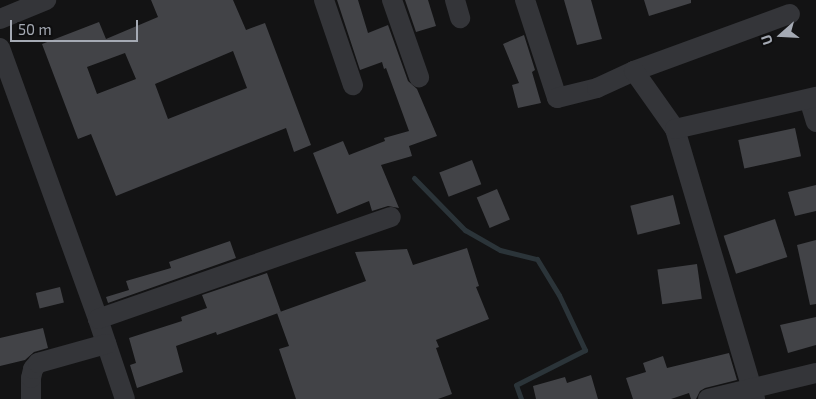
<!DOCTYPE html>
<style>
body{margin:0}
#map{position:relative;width:816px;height:399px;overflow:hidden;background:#131314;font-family:"Exo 2",sans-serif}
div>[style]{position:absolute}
.stream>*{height:5px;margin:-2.5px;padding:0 2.5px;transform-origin:2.5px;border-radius:2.5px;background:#2b3439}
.building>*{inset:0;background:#424347;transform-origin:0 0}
.minor>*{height:20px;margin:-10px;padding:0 10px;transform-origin:10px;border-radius:10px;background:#343539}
span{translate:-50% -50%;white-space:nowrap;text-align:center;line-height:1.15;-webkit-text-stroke:4px #0e0e0f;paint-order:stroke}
.north{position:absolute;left:756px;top:10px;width:50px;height:50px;-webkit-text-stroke:4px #0e0e0f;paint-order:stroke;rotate:251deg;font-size:14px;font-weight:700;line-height:20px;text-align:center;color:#a5aab4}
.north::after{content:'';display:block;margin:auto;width:18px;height:22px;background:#a5aab4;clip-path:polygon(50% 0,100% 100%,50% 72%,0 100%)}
.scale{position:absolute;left:10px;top:20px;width:128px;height:22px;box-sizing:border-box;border:2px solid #a5aab4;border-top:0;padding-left:6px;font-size:15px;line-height:18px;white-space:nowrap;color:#a5aab4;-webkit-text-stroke:4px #0e0e0f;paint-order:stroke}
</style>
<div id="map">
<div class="stream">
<div style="left:414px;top:178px;width:73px;rotate:45.6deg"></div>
<div style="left:465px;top:230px;width:40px;rotate:29.7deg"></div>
<div style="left:500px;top:250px;width:38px;rotate:14deg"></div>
<div style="left:537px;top:259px;width:42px;rotate:58.6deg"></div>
<div style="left:559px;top:295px;width:61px;rotate:64.7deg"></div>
<div style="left:585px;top:350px;width:77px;rotate:153.1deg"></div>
<div style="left:516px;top:385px;width:15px;rotate:70deg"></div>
</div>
<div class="building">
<div style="clip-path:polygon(evenodd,151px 0,233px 0,246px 30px,265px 23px,311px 145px,294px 152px,286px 128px,116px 196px,91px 134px,78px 139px,42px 44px,99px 22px,106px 39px,158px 17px,151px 0,233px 51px,247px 88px,168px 119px,155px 84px,233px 51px,151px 0,125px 53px,136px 79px,97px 94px,87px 67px,125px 53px)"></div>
<div style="clip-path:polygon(337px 0,358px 0,368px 33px,388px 25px,408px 81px,417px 89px,437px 136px,409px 146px,412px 156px,381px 165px,399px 208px,388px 206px,372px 211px,369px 201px,337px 214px,313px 153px,343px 141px,349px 155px,385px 141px,384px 138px,409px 131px,386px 68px,384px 69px,382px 62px,360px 70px)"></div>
<div style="clip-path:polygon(405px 0,428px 0,436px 26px,416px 32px)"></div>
<div style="clip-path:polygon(564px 0,591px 0,602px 39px,577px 45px)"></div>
<div style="clip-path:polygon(644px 0,691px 0,691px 3px,649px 16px)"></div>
<div style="clip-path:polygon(524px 35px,535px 70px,532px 72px,541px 103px,518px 108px,512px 85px,519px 83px,503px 44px)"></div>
<div style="left:795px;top:128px;width:29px;height:58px;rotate:78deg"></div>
<div style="left:472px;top:160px;width:26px;height:35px;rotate:69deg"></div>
<div style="clip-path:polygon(816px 185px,816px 211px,795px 216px,788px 192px)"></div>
<div style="left:497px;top:189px;width:33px;height:22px;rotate:67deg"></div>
<div style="left:673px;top:195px;width:30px;height:44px;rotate:76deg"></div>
<div style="left:775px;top:219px;width:40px;height:54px;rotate:72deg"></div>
<div style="clip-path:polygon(816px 240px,816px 304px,810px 305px,797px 245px)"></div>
<div style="clip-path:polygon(230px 241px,236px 258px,108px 303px,106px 297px,129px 290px,126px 281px,171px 268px,169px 262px)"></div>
<div style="clip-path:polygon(467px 248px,479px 286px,476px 287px,489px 319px,436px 340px,439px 347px,436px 348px,452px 394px,438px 399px,296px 399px,279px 349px,289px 346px,277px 313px,366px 281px,355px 252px,407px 249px,413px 265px)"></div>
<div style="left:697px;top:264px;width:35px;height:40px;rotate:82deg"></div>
<div style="clip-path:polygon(267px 273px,281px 312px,217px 335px,216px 332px,176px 346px,183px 372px,137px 388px,130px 365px,136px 363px,129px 338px,182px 321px,181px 317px,207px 308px,202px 295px)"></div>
<div style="left:60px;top:287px;width:16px;height:25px;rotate:76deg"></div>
<div style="clip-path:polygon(816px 317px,816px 345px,788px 353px,780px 325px)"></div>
<div style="clip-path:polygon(43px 328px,48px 348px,34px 352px,25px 360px,0 366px,0 338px)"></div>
<div style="clip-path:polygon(729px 353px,737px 380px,705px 388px,700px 391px,696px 399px,691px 399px,689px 393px,671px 399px,633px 399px,626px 378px,646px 372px,643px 363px,663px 356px,667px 368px)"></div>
<div style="clip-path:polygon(591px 375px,598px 399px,536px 399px,533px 386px,565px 377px,567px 383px)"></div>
</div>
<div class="minor">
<div style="left:324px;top:0;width:90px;rotate:71.2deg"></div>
<div style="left:392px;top:0;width:82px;rotate:70.7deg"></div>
<div style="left:455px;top:0;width:19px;rotate:74deg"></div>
<div style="left:525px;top:0;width:103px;rotate:71.9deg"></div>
<div style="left:557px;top:98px;width:41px;rotate:-14deg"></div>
<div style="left:597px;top:88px;width:41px;rotate:-24.7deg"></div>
<div style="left:634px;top:71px;width:166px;rotate:-20.1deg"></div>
<div style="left:0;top:19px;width:50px;rotate:-22.4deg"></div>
<div style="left:0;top:48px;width:288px;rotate:70.1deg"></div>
<div style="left:98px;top:319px;width:84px;rotate:71.4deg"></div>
<div style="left:634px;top:71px;width:71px;rotate:54.7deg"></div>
<div style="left:675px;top:129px;width:282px;rotate:73.5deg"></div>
<div style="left:809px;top:99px;width:24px;rotate:73deg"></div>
<div style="left:675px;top:129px;width:145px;rotate:-12.8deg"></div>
<div style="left:98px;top:319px;width:310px;rotate:-19.2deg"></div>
<div style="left:31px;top:399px;width:21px;rotate:-90deg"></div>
<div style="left:31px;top:378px;width:9px;rotate:-77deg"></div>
<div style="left:33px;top:369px;width:8px;rotate:-50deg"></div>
<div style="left:38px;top:363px;width:71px;rotate:-15.6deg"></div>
<div style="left:708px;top:399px;width:111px;rotate:-13.5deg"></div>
</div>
<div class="north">U</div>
<div class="scale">50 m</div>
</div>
